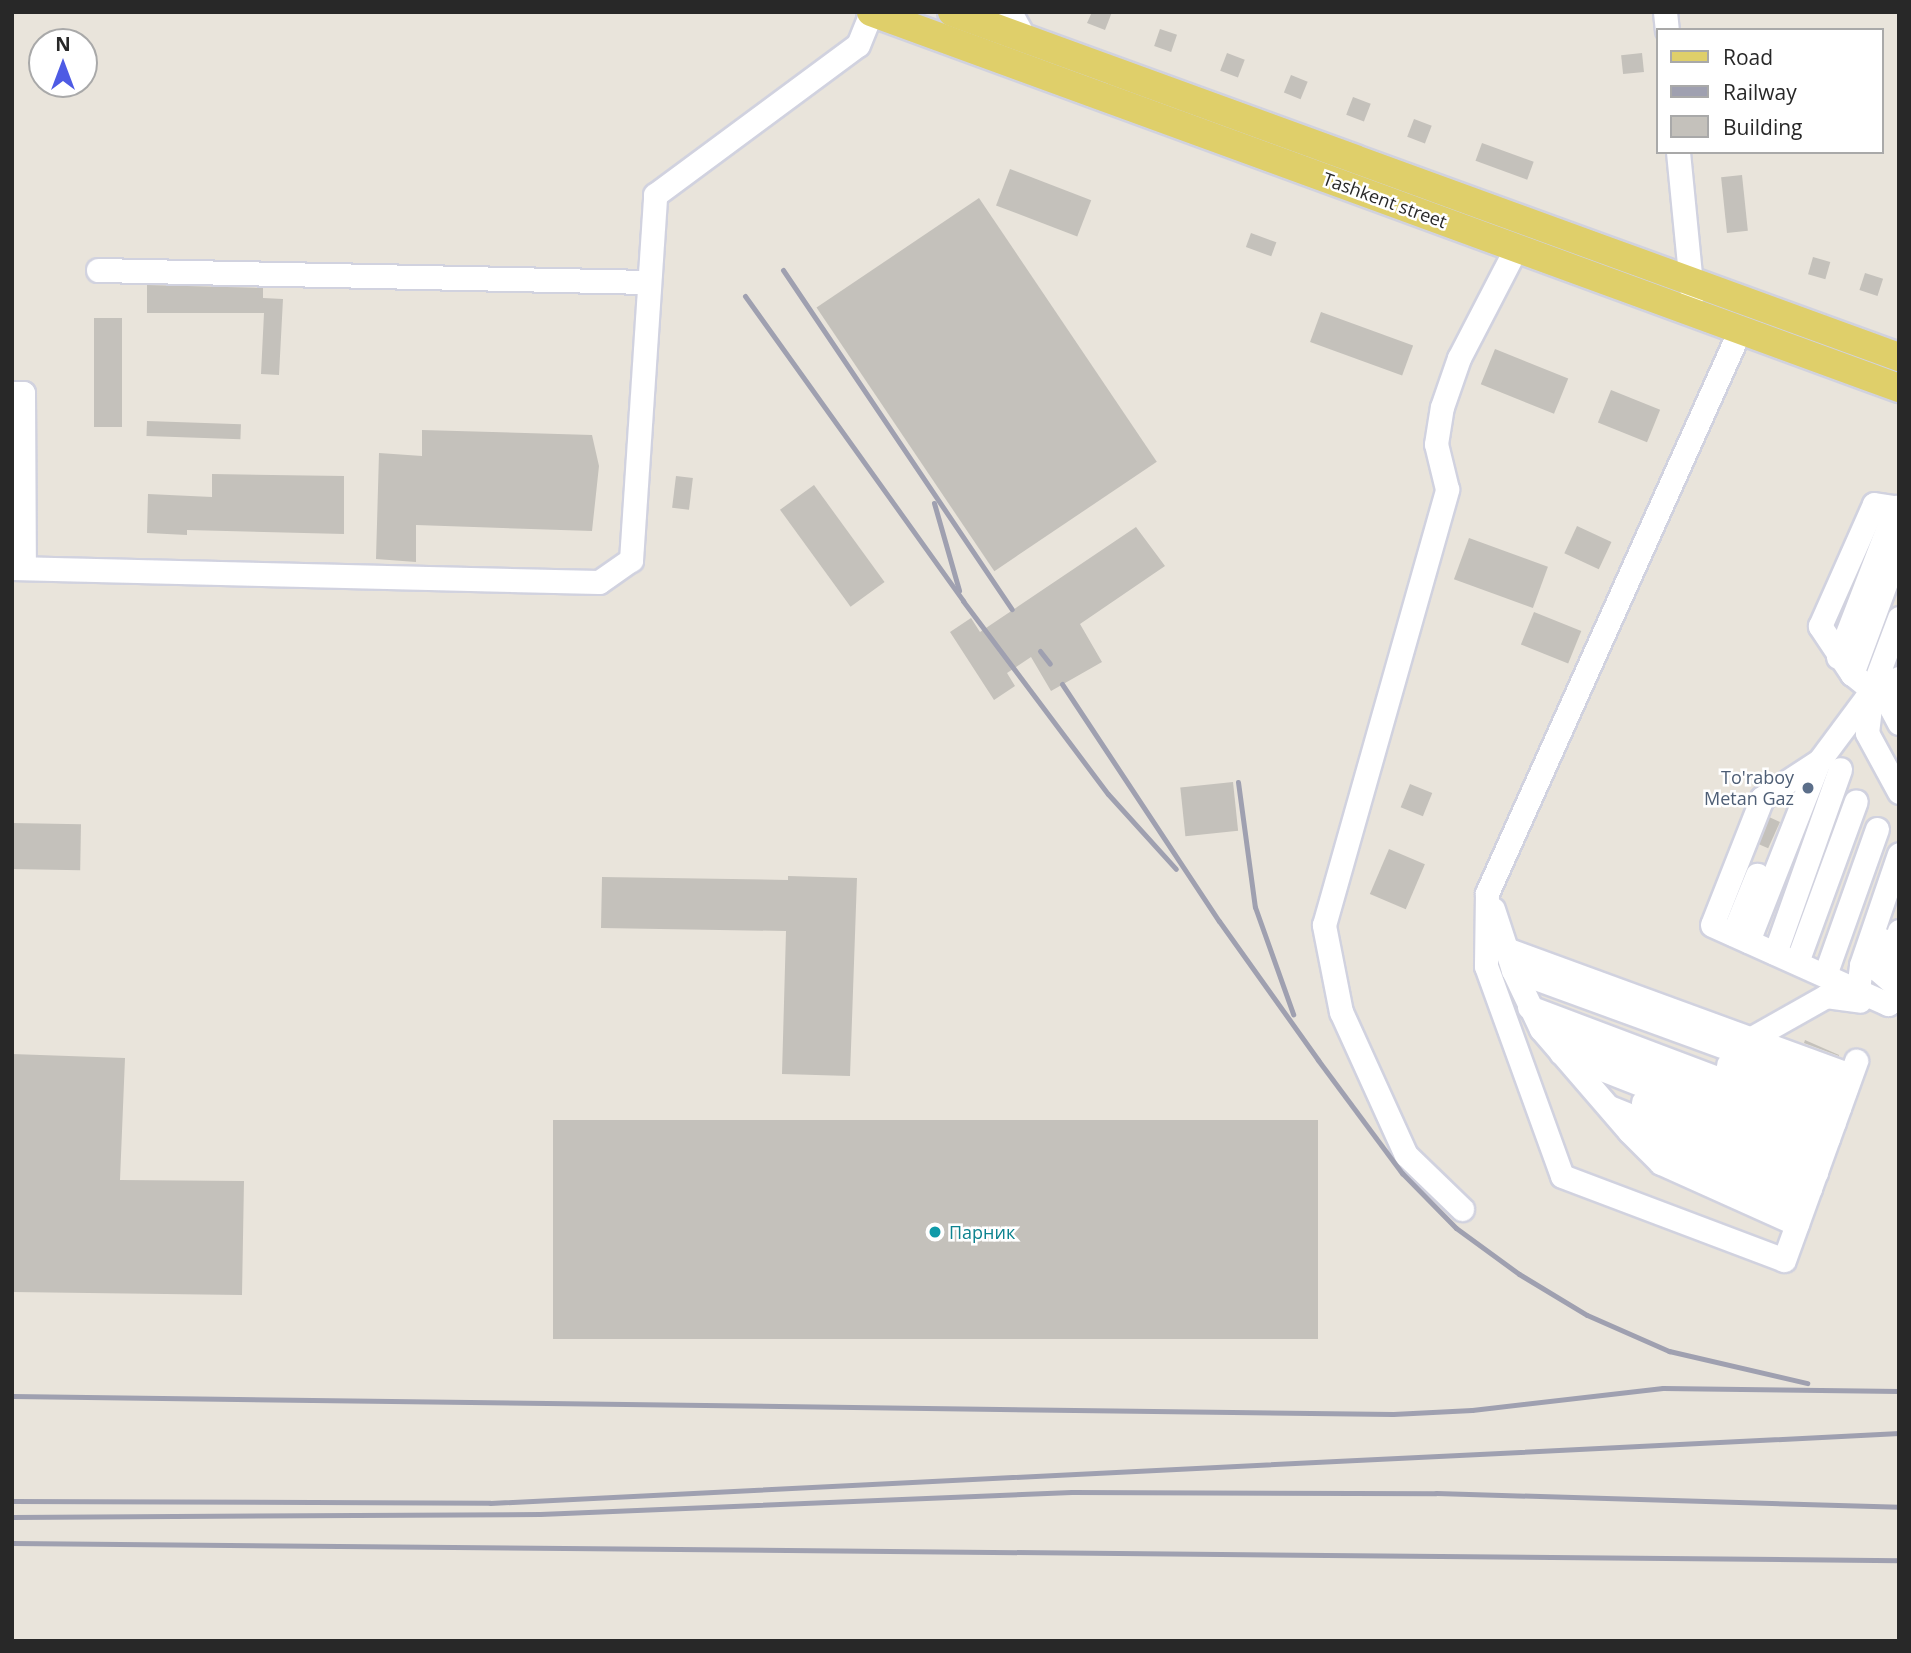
<!DOCTYPE html>
<meta charset="utf-8">
<style>
body{margin:0}
#map{position:relative;width:1911px;height:1653px;overflow:hidden;background:#e9e4db;font-family:"Open Sans",sans-serif}
div>[style]{position:absolute}
.building>*{inset:0;background:#c4c1bb;transform-origin:0 0}
.roads{filter:drop-shadow(2px 0 #d1d2df) drop-shadow(-2px 0 #d1d2df) drop-shadow(0 2px #d1d2df) drop-shadow(0 -2px #d1d2df)}
.minor>*{height:23px;margin:-11.5px;padding:0 11.5px;transform-origin:11.5px;border-radius:11.5px;background:#fff}
.major>*{height:28px;margin:-14px;padding:0 14px;transform-origin:14px;border-radius:14px;background:#dfcf6a}
.rail>*{height:5px;margin:-2.5px;padding:0 2.5px;transform-origin:2.5px;border-radius:2.5px;background:#9fa0b0}
.dots>*{width:19px;height:19px;translate:-50% -50%;box-sizing:border-box;border:4px solid #fff;border-radius:50%}
span{translate:-50% -50%;white-space:nowrap;text-align:center;line-height:1.15;-webkit-text-stroke:5px #fff;paint-order:stroke}
.street-label{font-size:18px;color:#282828}
.service-label{font-size:18px;color:#4e5e75}
.right{translate:-100% -50%;text-align:right}
.culture-label{font-size:18px;color:#0d838f}
.left{translate:0 -50%;text-align:left}
.frame{position:absolute;inset:0;border:14px solid #282828;pointer-events:none}
.legend{position:absolute;left:1656px;top:28px;width:228px;height:126px;box-sizing:border-box;background:#fff;border:2px solid #a9a9a9;margin:0;padding:9px 12px;list-style:none;font-size:21px;color:#282828}
.legend li{display:flex;align-items:center;gap:14px;height:35px}
.legend b{width:35px;border:2px solid #a9a9a9}
.north{position:absolute;left:28px;top:28px;width:70px;height:70px;box-sizing:border-box;background:#fff;border:2px solid #a9a9a9;border-radius:50%;rotate:0deg;font-size:19px;font-weight:700;line-height:28px;text-align:center;color:#282828}
.north::after{content:'';display:block;margin:auto;width:24px;height:32px;background:#4e5be4;clip-path:polygon(50% 0,100% 100%,50% 72%,0 100%)}
</style>
<div id="map">
<div class="building">
<div style="clip-path:polygon(1092px 12px,1112px 12px,1105px 30px,1087px 23px)"></div>
<div style="left:1160px;top:29px;width:18px;height:18px;rotate:19deg"></div>
<div style="left:1227px;top:53px;width:19px;height:19px;rotate:21deg"></div>
<div style="left:1642px;top:53px;width:19px;height:21px;rotate:84deg"></div>
<div style="left:1291px;top:75px;width:18px;height:19px;rotate:22deg"></div>
<div style="left:1353px;top:97px;width:19px;height:19px;rotate:21deg"></div>
<div style="left:1414px;top:119px;width:19px;height:19px;rotate:21deg"></div>
<div style="left:1482px;top:143px;width:55px;height:19px;rotate:20deg"></div>
<div style="left:1010px;top:169px;width:87px;height:39px;rotate:21deg"></div>
<div style="left:1742px;top:175px;width:56px;height:21px;rotate:84deg"></div>
<div style="left:979px;top:198px;width:318px;height:196px;rotate:56deg"></div>
<div style="left:1251px;top:233px;width:27px;height:15px;rotate:20deg"></div>
<div style="left:1813px;top:257px;width:18px;height:18px;rotate:16deg"></div>
<div style="left:1865px;top:273px;width:19px;height:18px;rotate:18deg"></div>
<div style="clip-path:polygon(147px 285px,263px 288px,263px 298px,283px 299px,279px 375px,261px 374px,264px 313px,147px 313px)"></div>
<div style="left:1321px;top:312px;width:98px;height:32px;rotate:20deg"></div>
<div style="left:94px;top:318px;width:28px;height:109px"></div>
<div style="left:1495px;top:349px;width:79px;height:38px;rotate:22deg"></div>
<div style="left:1611px;top:390px;width:53px;height:35px;rotate:22deg"></div>
<div style="left:147px;top:421px;width:94px;height:15px;rotate:2deg"></div>
<div style="clip-path:polygon(422px 430px,592px 435px,599px 466px,592px 531px,416px 525px,416px 562px,376px 559px,379px 453px,422px 456px)"></div>
<div style="clip-path:polygon(212px 474px,344px 476px,344px 534px,187px 530px,187px 535px,147px 533px,148px 494px,212px 497px)"></div>
<div style="left:676px;top:476px;width:17px;height:32px;rotate:7deg"></div>
<div style="left:814px;top:485px;width:120px;height:42px;rotate:54deg"></div>
<div style="left:1577px;top:526px;width:38px;height:30px;rotate:25deg"></div>
<div style="clip-path:polygon(1136px 527px,1165px 566px,1080px 624px,1102px 662px,1051px 691px,1031px 657px,1007px 673px,1015px 686px,994px 700px,950px 632px,971px 618px,980px 632px)"></div>
<div style="left:1469px;top:538px;width:84px;height:44px;rotate:20deg"></div>
<div style="left:1534px;top:612px;width:51px;height:35px;rotate:22deg"></div>
<div style="left:1233px;top:782px;width:49px;height:53px;rotate:84deg"></div>
<div style="left:1410px;top:784px;width:24px;height:25px;rotate:22deg"></div>
<div style="left:1769px;top:817px;width:12px;height:29px;rotate:24deg"></div>
<div style="left:12px;top:823px;width:69px;height:46px;rotate:1deg"></div>
<div style="left:1389px;top:849px;width:39px;height:49px;rotate:23deg"></div>
<div style="clip-path:polygon(788px 876px,857px 878px,850px 1076px,782px 1074px,786px 931px,601px 928px,602px 877px,788px 880px)"></div>
<div style="clip-path:polygon(1805px 1040px,1839px 1055px,1839px 1056px,1804px 1043px)"></div>
<div style="clip-path:polygon(12px 1054px,125px 1058px,120px 1180px,244px 1181px,242px 1295px,12px 1292px)"></div>
<div style="left:553px;top:1120px;width:765px;height:219px"></div>
</div>
<div class="roads">
<div class="minor">
<div style="left:1010px;top:12px;width:31px;rotate:61deg"></div>
<div style="left:1665px;top:12px;width:18px;rotate:84deg"></div>
<div style="left:1678px;top:152px;width:144px;rotate:84.4deg"></div>
<div style="left:98px;top:270px;width:550px;rotate:1.25deg"></div>
<div style="left:1739px;top:332px;width:615px;rotate:114.19deg"></div>
<div style="left:1487px;top:893px;width:73px;rotate:90.8deg"></div>
<div style="left:1486px;top:966px;width:223px;rotate:70.1deg"></div>
<div style="left:1562px;top:1176px;width:237px;rotate:20.7deg"></div>
<div style="left:1784px;top:1260px;width:212px;rotate:-70.1deg"></div>
<div style="left:12px;top:393px;width:11px"></div>
<div style="left:23px;top:393px;width:175px;rotate:89.7deg"></div>
<div style="left:12px;top:568px;width:587px;rotate:1.37deg"></div>
<div style="left:599px;top:582px;width:39px;rotate:-35deg"></div>
<div style="left:631px;top:560px;width:366px;rotate:-86.2deg"></div>
<div style="left:655px;top:195px;width:252px;rotate:-36.5deg"></div>
<div style="left:858px;top:45px;width:35px;rotate:-68deg"></div>
<div style="left:1899px;top:618px;width:77px;rotate:110.6deg"></div>
<div style="left:1872px;top:690px;width:43px;rotate:96.6deg"></div>
<div style="left:1867px;top:733px;width:67px;rotate:61.5deg"></div>
<div style="left:1838px;top:657px;width:161px;rotate:-68.9deg"></div>
<div style="left:1852px;top:674px;width:135px;rotate:-69.7deg"></div>
<div style="left:1899px;top:686px;width:23px;rotate:110deg"></div>
<div style="left:1891px;top:708px;width:17px;rotate:62deg"></div>
<div style="left:1872px;top:690px;width:26px;rotate:-141deg"></div>
<div style="left:1852px;top:674px;width:58px;rotate:-123.7deg"></div>
<div style="left:1820px;top:626px;width:133px;rotate:-66.1deg"></div>
<div style="left:1874px;top:504px;width:25px;rotate:9deg"></div>
<div style="left:1819px;top:761px;width:68px;rotate:147deg"></div>
<div style="left:1762px;top:798px;width:136px;rotate:111.5deg"></div>
<div style="left:1712px;top:925px;width:193px;rotate:24.2deg"></div>
<div style="left:1888px;top:1004px;width:14px;rotate:-36deg"></div>
<div style="left:1493px;top:909px;width:64px;rotate:71.8deg"></div>
<div style="left:1513px;top:970px;width:65px;rotate:64.6deg"></div>
<div style="left:1541px;top:1029px;width:135px;rotate:49.2deg"></div>
<div style="left:1629px;top:1131px;width:45px;rotate:45deg"></div>
<div style="left:1661px;top:1163px;width:149px;rotate:24.2deg"></div>
<div style="left:1899px;top:931px;width:23px;rotate:108deg"></div>
<div style="left:1892px;top:953px;width:12px;rotate:55deg"></div>
<div style="left:1733px;top:934px;width:64px;rotate:-67.9deg"></div>
<div style="left:1883px;top:940px;width:30px;rotate:102deg"></div>
<div style="left:1877px;top:969px;width:29px;rotate:41deg"></div>
<div style="left:1748px;top:941px;width:193px;rotate:-68.5deg"></div>
<div style="left:1819px;top:761px;width:89px;rotate:-53.3deg"></div>
<div style="left:1872px;top:690px;width:30px;rotate:-24deg"></div>
<div style="left:1506px;top:949px;width:366px;rotate:20.1deg"></div>
<div style="left:1775px;top:953px;width:195px;rotate:-70.5deg"></div>
<div style="left:1797px;top:962px;width:171px;rotate:-69.9deg"></div>
<div style="left:1513px;top:970px;width:353px;rotate:20deg"></div>
<div style="left:1825px;top:975px;width:155px;rotate:-70.4deg"></div>
<div style="left:1858px;top:990px;width:25px;rotate:-83deg"></div>
<div style="left:1861px;top:965px;width:117px;rotate:-71.1deg"></div>
<div style="left:1529px;top:1007px;width:326px;rotate:20.7deg"></div>
<div style="left:1544px;top:1030px;width:304px;rotate:20.8deg"></div>
<div style="left:1750px;top:1039px;width:87px;rotate:-29.5deg"></div>
<div style="left:1826px;top:996px;width:34px;rotate:8deg"></div>
<div style="left:1561px;top:1053px;width:279px;rotate:21.4deg"></div>
<div style="left:1728px;top:1065px;width:119px;rotate:20.7deg"></div>
<div style="left:1643px;top:1102px;width:187px;rotate:22deg"></div>
<div style="left:1609px;top:1107px;width:217px;rotate:21.9deg"></div>
<div style="left:1642px;top:1137px;width:175px;rotate:22.9deg"></div>
<div style="left:1462px;top:1209px;width:78px;rotate:-136deg"></div>
<div style="left:1406px;top:1155px;width:157px;rotate:-114.4deg"></div>
<div style="left:1341px;top:1012px;width:89px;rotate:-101.1deg"></div>
<div style="left:1324px;top:925px;width:453px;rotate:-74.2deg"></div>
<div style="left:1447px;top:489px;width:46px;rotate:-103.7deg"></div>
<div style="left:1436px;top:444px;width:37px;rotate:-81deg"></div>
<div style="left:1442px;top:407px;width:52px;rotate:-70.9deg"></div>
<div style="left:1459px;top:358px;width:124px;rotate:-62.6deg"></div>
</div>
<div class="major">
<div style="left:871px;top:12px;width:1095px;rotate:20.09deg"></div>
<div style="left:952px;top:12px;width:1008px;rotate:20.02deg"></div>
</div>
</div>
<div class="rail">
<div style="left:783px;top:270px;width:409px;rotate:56deg"></div>
<div style="left:745px;top:296px;width:375px;rotate:54.4deg"></div>
<div style="left:963px;top:601px;width:241px;rotate:53.1deg"></div>
<div style="left:1108px;top:794px;width:101px;rotate:47.8deg"></div>
<div style="left:934px;top:503px;width:91px;rotate:74deg"></div>
<div style="left:1040px;top:651px;width:16px;rotate:52deg"></div>
<div style="left:1062px;top:684px;width:284px;rotate:56.5deg"></div>
<div style="left:1219px;top:921px;width:171px;rotate:54.5deg"></div>
<div style="left:1318px;top:1060px;width:141px;rotate:53.4deg"></div>
<div style="left:1402px;top:1173px;width:77px;rotate:45.5deg"></div>
<div style="left:1456px;top:1228px;width:78px;rotate:36.1deg"></div>
<div style="left:1519px;top:1274px;width:79px;rotate:31.1deg"></div>
<div style="left:1587px;top:1315px;width:90px;rotate:23.7deg"></div>
<div style="left:1669px;top:1351px;width:142px;rotate:13.1deg"></div>
<div style="left:1238px;top:782px;width:126px;rotate:82.3deg"></div>
<div style="left:1255px;top:907px;width:114px;rotate:70.4deg"></div>
<div style="left:12px;top:1396px;width:1381px;rotate:0.75deg"></div>
<div style="left:1393px;top:1414px;width:79px;rotate:-2.9deg"></div>
<div style="left:1472px;top:1410px;width:192px;rotate:-6.6deg"></div>
<div style="left:1663px;top:1388px;width:236px;rotate:0.7deg"></div>
<div style="left:12px;top:1501px;width:478px;rotate:0.2deg"></div>
<div style="left:490px;top:1503px;width:1411px;rotate:-2.84deg"></div>
<div style="left:12px;top:1517px;width:528px;rotate:-0.33deg"></div>
<div style="left:540px;top:1514px;width:532px;rotate:-2.37deg"></div>
<div style="left:1072px;top:1492px;width:364px;rotate:0.2deg"></div>
<div style="left:1436px;top:1493px;width:463px;rotate:1.7deg"></div>
<div style="left:12px;top:1543px;width:1887px;rotate:0.52deg"></div>
</div>
<div class="dots">
<div style="left:1808px;top:788px;background:#5c6f8a"></div>
<div style="left:935px;top:1232px;background:#0f9aa8"></div>
</div>
<div class="street-label">
<span style="left:1385px;top:200px;rotate:20deg">Tashkent street</span>
</div>
<div class="service-label">
<span class="right" style="left:1794px;top:788px">To'raboy<br>Metan Gaz</span>
</div>
<div class="culture-label">
<span class="left" style="left:949px;top:1232px">Парник</span>
</div>
<div class="frame"></div>
<ul class="legend">
<li><b style="height:9px;background:#dfcf6a"></b>Road</li>
<li><b style="height:9px;background:#9fa0b0"></b>Railway</li>
<li><b style="height:19px;background:#c4c1bb"></b>Building</li>
</ul>
<div class="north">N</div>
</div>
